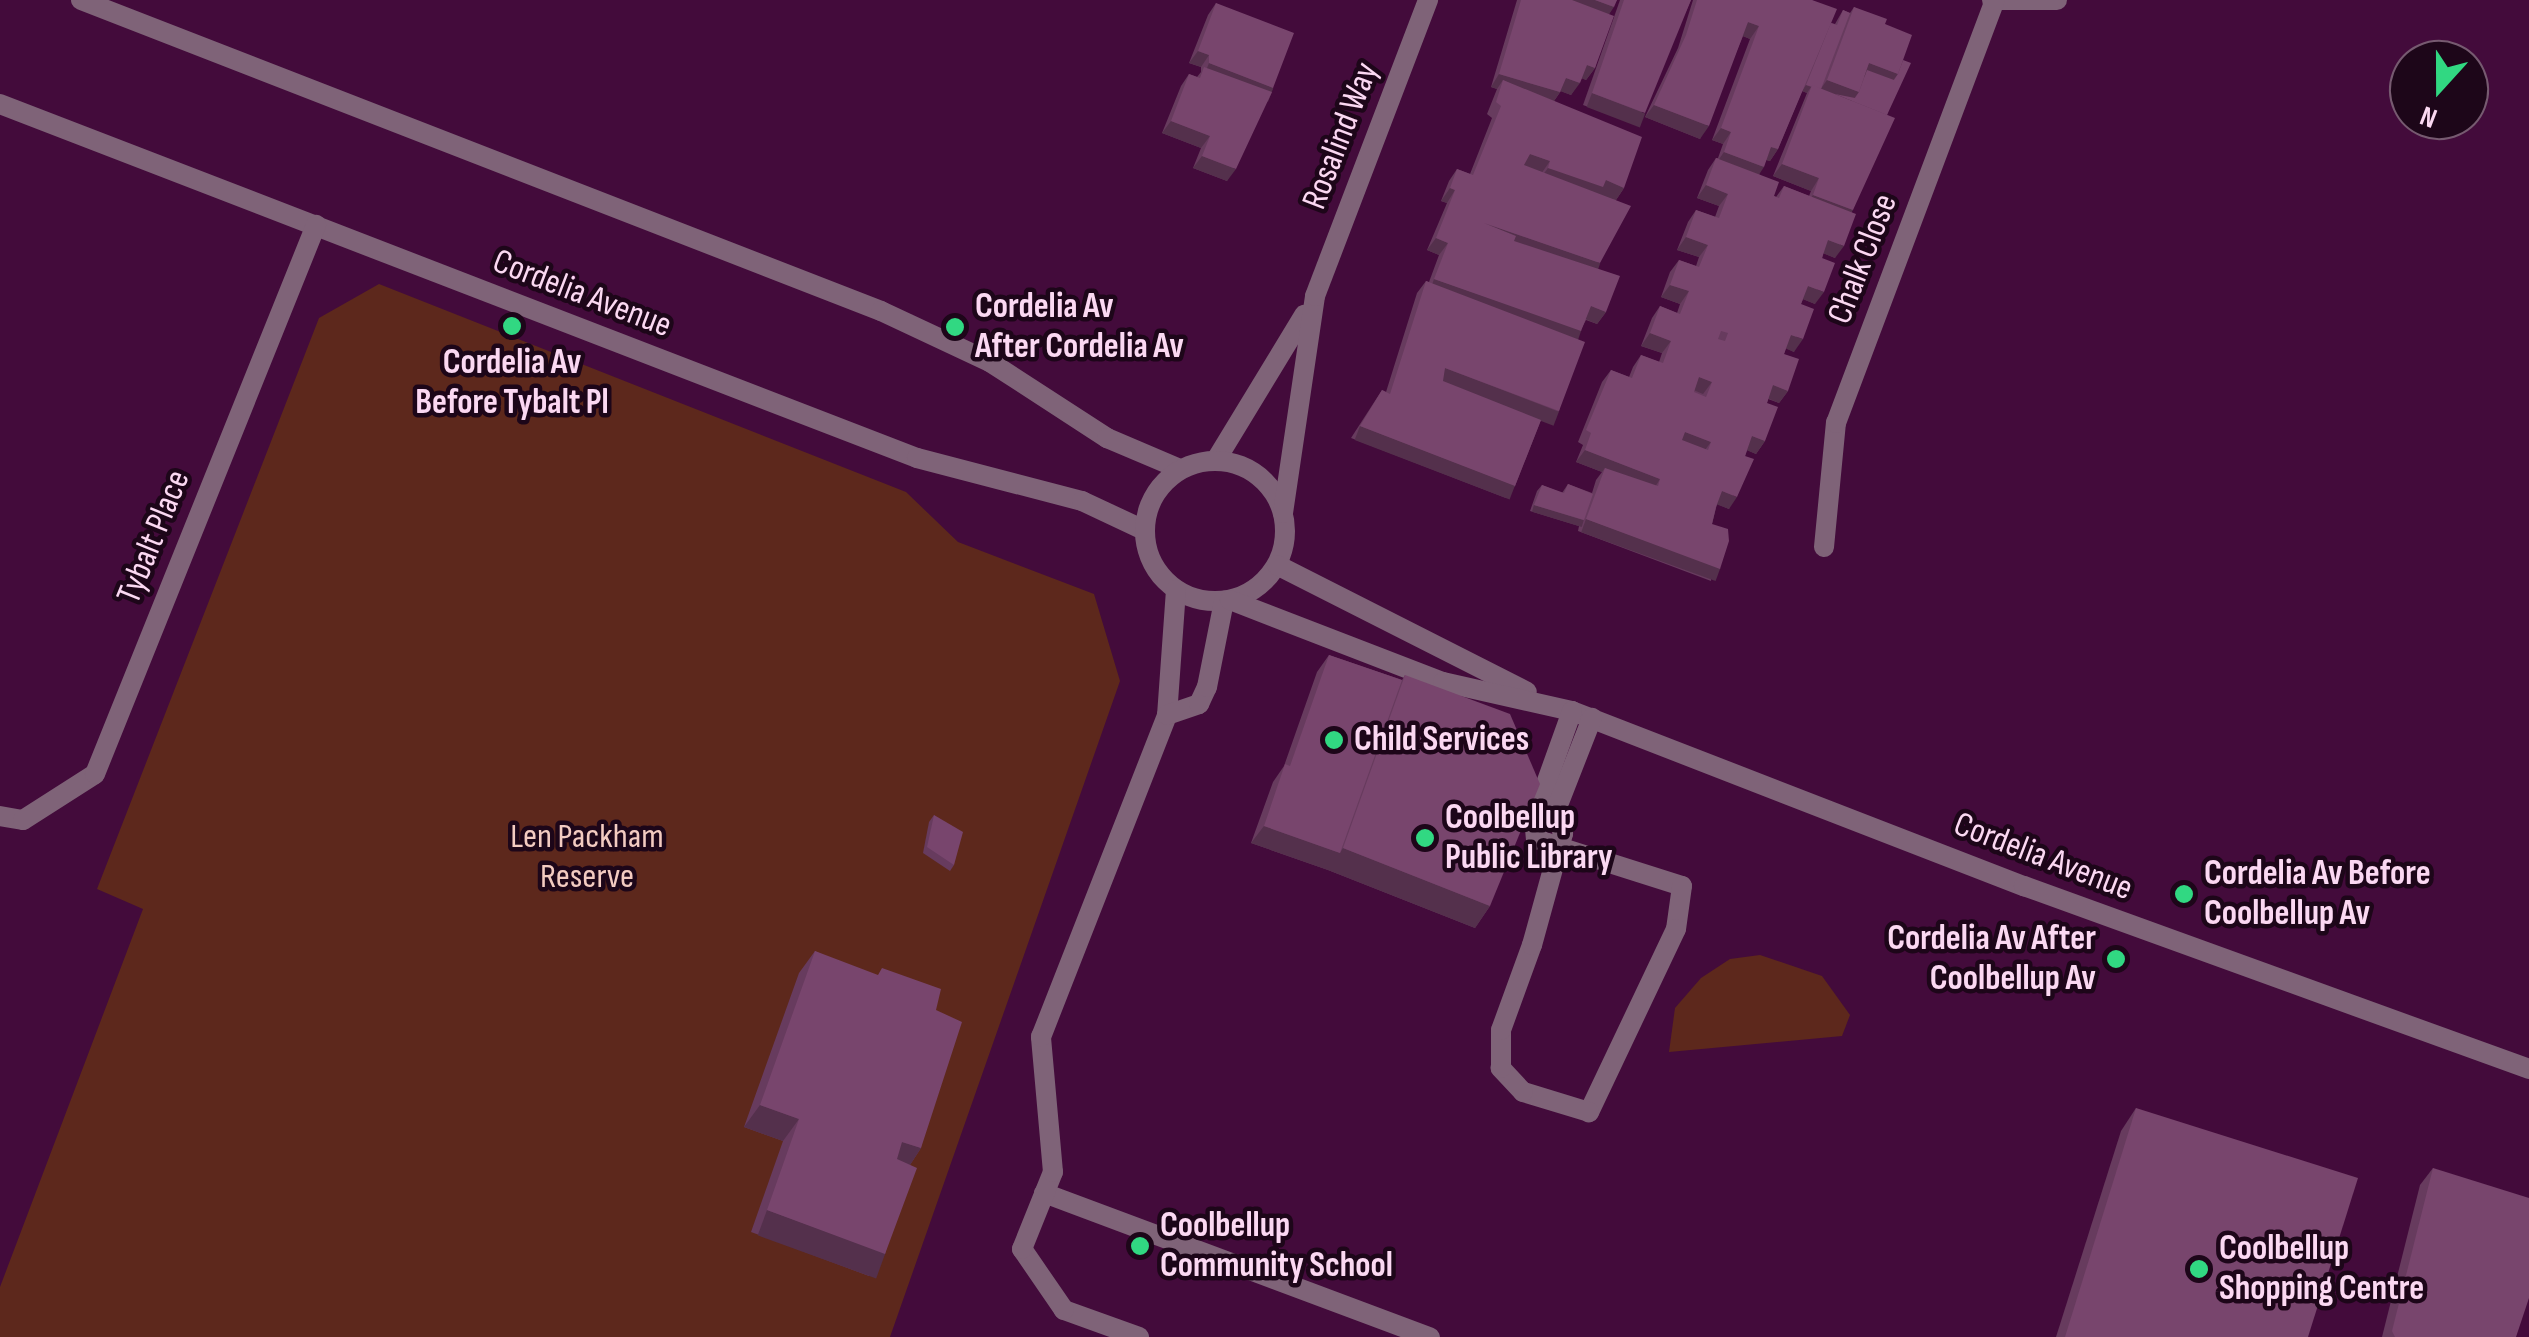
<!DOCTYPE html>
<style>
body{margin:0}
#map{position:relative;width:2529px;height:1337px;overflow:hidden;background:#430b3b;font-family:"Sofia Sans Condensed",sans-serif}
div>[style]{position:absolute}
.green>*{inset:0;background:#5d281c}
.service>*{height:20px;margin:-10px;padding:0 10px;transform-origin:10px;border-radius:10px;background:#7f6378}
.minor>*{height:20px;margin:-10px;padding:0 10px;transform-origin:10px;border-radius:10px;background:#7f6378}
.minor>.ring{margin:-10px;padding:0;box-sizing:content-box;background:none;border:20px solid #7f6378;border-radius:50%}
.wall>*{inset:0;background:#673b5e}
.shaded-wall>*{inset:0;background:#54304c;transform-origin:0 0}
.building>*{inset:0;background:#78456d}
.dots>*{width:28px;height:28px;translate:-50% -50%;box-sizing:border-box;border:5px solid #1d0619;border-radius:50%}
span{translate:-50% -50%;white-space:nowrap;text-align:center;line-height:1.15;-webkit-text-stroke:9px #1d0619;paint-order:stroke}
.street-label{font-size:35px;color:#fbd8f2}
.poi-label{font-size:35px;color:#fbd8f2;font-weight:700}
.left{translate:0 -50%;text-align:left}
.right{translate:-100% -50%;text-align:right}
.park-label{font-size:35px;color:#f3cbc1}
.north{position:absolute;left:2389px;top:40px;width:100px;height:100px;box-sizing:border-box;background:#1d0619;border:2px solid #765a70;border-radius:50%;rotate:201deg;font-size:28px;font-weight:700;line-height:40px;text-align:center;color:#fbd8f2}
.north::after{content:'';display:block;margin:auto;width:35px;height:45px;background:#31d882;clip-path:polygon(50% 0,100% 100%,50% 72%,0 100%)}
</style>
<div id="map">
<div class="green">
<div style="clip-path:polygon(379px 284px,906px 492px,958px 542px,1094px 594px,1120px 681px,890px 1337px,0 1337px,0 1287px,143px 909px,97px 889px,319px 318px)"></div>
<div style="clip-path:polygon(1760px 955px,1822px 976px,1850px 1015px,1842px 1036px,1669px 1052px,1675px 1008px,1701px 978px,1730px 959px)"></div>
</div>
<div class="service">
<div style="left:1044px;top:1193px;width:412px;rotate:20.5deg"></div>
<div style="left:1139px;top:1337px;width:80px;rotate:-160.2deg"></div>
<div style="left:1064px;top:1310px;width:74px;rotate:-124.5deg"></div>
<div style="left:1022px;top:1249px;width:83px;rotate:-68.1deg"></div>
<div style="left:1053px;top:1172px;width:136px;rotate:-95.1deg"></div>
<div style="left:1041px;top:1037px;width:346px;rotate:-68.6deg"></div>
</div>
<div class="minor">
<div style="left:81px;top:0;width:858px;rotate:21.24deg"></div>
<div style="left:881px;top:311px;width:120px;rotate:25.1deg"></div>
<div style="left:990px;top:362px;width:140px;rotate:33deg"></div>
<div style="left:1107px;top:438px;width:79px;rotate:23deg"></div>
<div style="left:1992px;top:0;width:65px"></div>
<div style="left:0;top:104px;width:983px;rotate:21.11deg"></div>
<div style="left:917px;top:458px;width:171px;rotate:14.6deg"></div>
<div style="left:1082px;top:501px;width:68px;rotate:25.1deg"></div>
<div style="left:1216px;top:460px;width:170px;rotate:-58.7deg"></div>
<div class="ring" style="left:1145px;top:461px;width:120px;height:120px"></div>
<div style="left:1283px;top:513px;width:219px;rotate:-81.6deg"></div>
<div style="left:1315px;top:296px;width:317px;rotate:-69.1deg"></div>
<div style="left:1824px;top:547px;width:125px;rotate:-84.5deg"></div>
<div style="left:1836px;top:423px;width:451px;rotate:-69.4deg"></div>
<div style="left:1277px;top:565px;width:280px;rotate:26.9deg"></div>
<div style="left:1176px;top:590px;width:125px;rotate:94.1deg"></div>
<div style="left:1167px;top:715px;width:34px;rotate:-19deg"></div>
<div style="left:1199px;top:704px;width:19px;rotate:-65deg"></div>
<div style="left:1207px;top:687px;width:88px;rotate:-78.8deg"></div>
<div style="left:1230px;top:600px;width:228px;rotate:21.1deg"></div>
<div style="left:1443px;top:682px;width:132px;rotate:12.7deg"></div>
<div style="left:1572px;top:711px;width:485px;rotate:21.2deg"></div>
<div style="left:2024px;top:886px;width:537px;rotate:19.92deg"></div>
<div style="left:1572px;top:711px;width:113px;rotate:109.7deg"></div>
<div style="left:1534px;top:817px;width:22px;rotate:85deg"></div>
<div style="left:1536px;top:839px;width:24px;rotate:19deg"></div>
<div style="left:1559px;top:847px;width:129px;rotate:17.6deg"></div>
<div style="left:1682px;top:886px;width:43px;rotate:97.9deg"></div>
<div style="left:1676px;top:929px;width:203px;rotate:115.4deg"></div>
<div style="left:1589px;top:1112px;width:69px;rotate:-163.1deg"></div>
<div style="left:1523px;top:1092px;width:33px;rotate:-133deg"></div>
<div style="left:1501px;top:1068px;width:38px;rotate:-90deg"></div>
<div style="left:1501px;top:1030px;width:90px;rotate:-70deg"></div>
<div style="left:1532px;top:945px;width:102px;rotate:-74.6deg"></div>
<div style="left:1559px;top:847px;width:14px;rotate:-73deg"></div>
<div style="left:1563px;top:834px;width:25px;rotate:-106deg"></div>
<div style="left:1556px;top:810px;width:99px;rotate:-68.6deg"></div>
<div style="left:0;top:816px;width:23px;rotate:10deg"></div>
<div style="left:23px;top:820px;width:85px;rotate:-32.6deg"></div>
<div style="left:95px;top:774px;width:592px;rotate:-68.07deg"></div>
</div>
<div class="wall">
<div style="clip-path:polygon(1517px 0,1617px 0,1609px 14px,1595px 68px,1586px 80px,1582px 78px,1571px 95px,1561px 91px,1554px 101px,1624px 188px,1616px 200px,1596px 268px,1606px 312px,1597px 324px,1586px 320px,1576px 339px,1559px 411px,1550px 423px,1541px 420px,1515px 486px,1506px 498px,1351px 438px,1382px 390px,1386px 392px,1417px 293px,1426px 281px,1429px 282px,1439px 255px,1427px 250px,1447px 203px,1441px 201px,1449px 181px,1457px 169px,1470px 174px,1492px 118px,1487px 114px,1497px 89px,1491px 87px)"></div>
<div style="clip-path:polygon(1620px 0,1691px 0,1636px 125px,1583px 105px)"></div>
<div style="clip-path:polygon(evenodd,1693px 0,1812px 0,1831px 23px,1835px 24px,1843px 10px,1850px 13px,1854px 7px,1885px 24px,1903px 60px,1887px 115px,1835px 258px,1823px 253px,1815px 304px,1803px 299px,1801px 304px,1794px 352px,1786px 348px,1784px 354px,1788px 391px,1779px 403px,1768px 399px,1767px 403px,1765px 441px,1756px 454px,1747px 450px,1729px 509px,1717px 504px,1712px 524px,1711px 581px,1578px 531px,1579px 526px,1530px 511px,1537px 491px,1542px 485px,1562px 493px,1568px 484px,1592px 493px,1596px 480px,1602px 472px,1576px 462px,1583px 445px,1578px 442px,1602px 382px,1611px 370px,1629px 377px,1633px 367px,1641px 355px,1659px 362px,1662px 353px,1641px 346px,1652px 318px,1660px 306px,1677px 313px,1680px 304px,1661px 297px,1670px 272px,1679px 260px,1696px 266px,1699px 257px,1677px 250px,1688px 222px,1696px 210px,1715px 217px,1719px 206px,1697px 198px,1708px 170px,1716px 158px,1718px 158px,1723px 144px,1712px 140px,1750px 39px,1743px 36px,1700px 139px,1645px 117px,1678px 48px,1693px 0,1802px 91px,1807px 93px,1773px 176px,1811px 191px,1809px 196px,1784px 186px,1776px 197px,1774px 196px,1759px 174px,1766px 160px,1770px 161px,1778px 149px,1802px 91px)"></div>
<div style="clip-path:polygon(1216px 3px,1273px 88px,1227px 181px,1193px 168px,1201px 148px,1162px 133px,1181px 86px,1189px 74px,1197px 77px,1201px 72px,1201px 67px,1189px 63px,1208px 15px)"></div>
<div style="clip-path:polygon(1329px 655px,1402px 680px,1405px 675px,1490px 906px,1475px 928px,1328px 870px,1251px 843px,1273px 782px,1284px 766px,1317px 672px)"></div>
<div style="clip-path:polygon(934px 815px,954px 865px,950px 871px,923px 853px,929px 822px)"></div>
<div style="clip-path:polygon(815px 951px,936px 1010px,921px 1148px,910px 1165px,885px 1254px,869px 1276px,751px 1232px,783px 1141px,744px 1127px,799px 973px)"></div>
<div style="clip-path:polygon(2136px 1108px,2308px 1337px,2056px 1337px,2121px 1131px)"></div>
<div style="clip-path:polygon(2433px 1168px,2516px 1337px,2382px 1337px,2420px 1185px)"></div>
</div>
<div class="shaded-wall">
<div style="clip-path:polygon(1555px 0,1595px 0,1614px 7px,1605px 20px)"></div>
<div style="clip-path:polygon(1748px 22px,1759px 26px,1750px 39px,1740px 35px)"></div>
<div style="clip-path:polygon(1198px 51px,1209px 55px,1201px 67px,1189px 63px)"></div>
<div style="left:1209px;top:63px;width:69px;height:15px;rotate:21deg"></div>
<div style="clip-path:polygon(1869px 63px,1898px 74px,1889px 86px,1863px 76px)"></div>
<div style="clip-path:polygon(1587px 65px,1595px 68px,1586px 80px,1578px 77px)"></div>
<div style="clip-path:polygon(1499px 74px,1560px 92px,1552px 104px,1503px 80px,1497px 89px,1491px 87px)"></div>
<div style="clip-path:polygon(1566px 78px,1580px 83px,1571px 95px,1557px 90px)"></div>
<div style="clip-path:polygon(1827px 80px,1859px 92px,1850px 104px,1820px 90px)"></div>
<div style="clip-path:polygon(1806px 85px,1811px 87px,1807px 93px,1802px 91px)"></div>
<div style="left:1592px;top:93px;width:57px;height:15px;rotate:21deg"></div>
<div style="clip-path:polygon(1654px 105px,1709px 126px,1700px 139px,1645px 117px)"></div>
<div style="clip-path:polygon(1171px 121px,1210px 136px,1201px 148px,1162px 133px)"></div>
<div style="clip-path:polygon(1721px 128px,1731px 132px,1723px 144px,1712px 140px)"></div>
<div style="clip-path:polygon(1771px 147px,1778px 149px,1770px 161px,1763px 159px)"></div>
<div style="clip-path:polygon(1724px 152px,1764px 167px,1756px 179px,1715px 165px)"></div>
<div style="clip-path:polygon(1530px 154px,1550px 161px,1541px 174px,1521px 166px)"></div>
<div style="clip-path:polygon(1202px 156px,1236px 169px,1227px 181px,1193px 168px)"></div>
<div style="clip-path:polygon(1782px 164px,1819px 178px,1811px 191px,1773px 176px)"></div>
<div style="clip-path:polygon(1548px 168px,1606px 180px,1624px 188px,1616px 200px,1539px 180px)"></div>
<div style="clip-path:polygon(1706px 185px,1728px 194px,1719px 206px,1697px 198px)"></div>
<div style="clip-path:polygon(1450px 188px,1455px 190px,1447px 203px,1441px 201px)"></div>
<div style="clip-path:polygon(1813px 195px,1853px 210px,1844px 222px,1804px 207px)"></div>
<div style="left:1484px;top:223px;width:123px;height:14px;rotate:19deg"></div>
<div style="clip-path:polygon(1686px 237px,1708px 245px,1699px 257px,1677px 250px)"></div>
<div style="clip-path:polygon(1436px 238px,1448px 243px,1439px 255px,1427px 250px)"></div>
<div style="clip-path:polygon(1828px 240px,1844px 246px,1835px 258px,1820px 252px)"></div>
<div style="left:1434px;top:279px;width:156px;height:15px;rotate:19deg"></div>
<div style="clip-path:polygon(1670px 285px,1689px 291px,1680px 304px,1661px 297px)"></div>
<div style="clip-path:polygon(1808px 286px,1824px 292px,1815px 304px,1800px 298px)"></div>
<div style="clip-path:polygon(1591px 306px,1606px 312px,1597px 324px,1583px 318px)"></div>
<div style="clip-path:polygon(1650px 333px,1671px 341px,1662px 353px,1641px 346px)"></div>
<div style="clip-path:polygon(1791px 335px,1803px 339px,1794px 352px,1782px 347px)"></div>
<div style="left:1445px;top:368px;width:122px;height:15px;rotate:21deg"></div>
<div style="clip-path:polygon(1699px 377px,1712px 382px,1703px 394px,1691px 389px)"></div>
<div style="clip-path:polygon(1773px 385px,1788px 391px,1779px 403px,1765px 397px)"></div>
<div style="left:1360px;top:426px;width:166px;height:15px;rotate:21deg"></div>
<div style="clip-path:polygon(1685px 432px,1711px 442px,1702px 454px,1676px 444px)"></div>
<div style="clip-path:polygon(1752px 436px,1765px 441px,1756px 454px,1744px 449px)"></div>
<div style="clip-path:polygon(1585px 450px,1660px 479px,1652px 492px,1605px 468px,1602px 472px,1576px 462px)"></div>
<div style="clip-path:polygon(1722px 491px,1737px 497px,1729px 509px,1713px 503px)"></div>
<div style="left:1534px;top:505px;width:52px;height:7px;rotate:17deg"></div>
<div style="left:1586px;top:519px;width:143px;height:14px;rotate:20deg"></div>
<div style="clip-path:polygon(1264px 826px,1340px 853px,1343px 848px,1490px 906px,1475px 928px,1328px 870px,1251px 843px)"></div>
<div style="clip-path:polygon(760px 1105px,799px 1119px,783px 1141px,744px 1127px)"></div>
<div style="clip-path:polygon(902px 1142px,921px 1148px,906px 1171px,887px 1164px)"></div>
<div style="left:767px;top:1210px;width:126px;height:27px;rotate:20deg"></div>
</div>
<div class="building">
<div style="clip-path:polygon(1521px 0,1572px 0,1614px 16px,1595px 68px,1587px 65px,1580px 83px,1566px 78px,1560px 92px,1499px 74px)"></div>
<div style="clip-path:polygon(1595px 0,1617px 0,1614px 7px)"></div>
<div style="clip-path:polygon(1624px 0,1691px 0,1645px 113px,1592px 93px)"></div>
<div style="clip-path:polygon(1697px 0,1812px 0,1837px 9px,1778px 149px,1771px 147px,1764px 167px,1724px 152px,1731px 132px,1721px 128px,1759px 26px,1748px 22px,1709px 126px,1654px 105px,1686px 35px)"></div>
<div style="clip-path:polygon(1216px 3px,1294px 33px,1273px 88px,1209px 63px,1209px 55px,1198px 51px)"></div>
<div style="clip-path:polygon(1854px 7px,1887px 19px,1885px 24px,1912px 35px,1898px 74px,1869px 63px,1859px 92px,1827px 80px)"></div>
<div style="clip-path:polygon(1843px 10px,1850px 13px,1821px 89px,1806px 85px,1831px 23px,1837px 25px)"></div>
<div style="clip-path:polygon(1903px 60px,1911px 63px,1887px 115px,1835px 94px,1855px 98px,1859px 92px,1867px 70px,1894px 80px,1898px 74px)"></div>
<div style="clip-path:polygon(1204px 67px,1272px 92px,1236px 169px,1202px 156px,1210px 136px,1171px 121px,1189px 74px,1200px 78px)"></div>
<div style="clip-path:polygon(1503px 80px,1642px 137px,1624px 188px,1606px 180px,1603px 187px,1548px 168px,1550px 161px,1530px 154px,1524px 165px,1631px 206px,1600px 263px,1484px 223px,1516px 236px,1514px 241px,1620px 276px,1606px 312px,1591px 306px,1581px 331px,1434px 279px,1448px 243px,1436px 238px,1455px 190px,1450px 188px,1457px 169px,1473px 175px,1501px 106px,1496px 102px)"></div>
<div style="clip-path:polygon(1812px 85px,1895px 118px,1853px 210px,1813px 195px,1819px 178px,1782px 164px)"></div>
<div style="clip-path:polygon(evenodd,1716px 158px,1779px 182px,1774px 196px,1779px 198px,1784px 186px,1856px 214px,1844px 246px,1828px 240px,1822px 258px,1835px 263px,1824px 292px,1808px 286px,1801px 304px,1814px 309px,1803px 339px,1791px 335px,1784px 354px,1799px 359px,1788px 391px,1773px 385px,1767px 403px,1778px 407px,1765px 441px,1752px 436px,1745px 456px,1754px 459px,1737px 497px,1722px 491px,1716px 507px,1712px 524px,1728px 529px,1729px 541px,1720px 569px,1586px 519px,1605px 468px,1658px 486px,1660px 479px,1585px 450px,1591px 433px,1586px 430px,1611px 370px,1632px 378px,1641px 355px,1663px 363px,1671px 341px,1650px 333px,1660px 306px,1680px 314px,1689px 291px,1670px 285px,1679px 260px,1699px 267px,1708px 245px,1686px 237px,1696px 210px,1719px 218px,1728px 194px,1706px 185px,1716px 158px,1721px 331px,1728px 333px,1725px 341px,1718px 339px,1721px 331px,1716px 158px,1699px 377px,1712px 382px,1706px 397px,1694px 392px,1699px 377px,1716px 158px,1685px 432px,1711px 442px,1708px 450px,1682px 440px,1685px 432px)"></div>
<div style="clip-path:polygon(1426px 281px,1585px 342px,1559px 411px,1445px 368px,1443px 381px,1541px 420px,1515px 486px,1360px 426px,1382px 390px,1390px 394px)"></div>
<div style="clip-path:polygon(1568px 484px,1593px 494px,1584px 520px,1534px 505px,1542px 485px,1564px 493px)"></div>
<div style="clip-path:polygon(1329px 655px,1402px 680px,1340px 853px,1264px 826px,1285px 764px,1290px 766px)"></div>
<div style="clip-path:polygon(1405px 675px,1510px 714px,1540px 784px,1490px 906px,1343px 848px)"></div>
<div style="clip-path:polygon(934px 815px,963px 832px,954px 865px,927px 847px)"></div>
<div style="clip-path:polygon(815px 951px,878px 975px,882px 968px,941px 989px,936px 1010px,962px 1022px,921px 1148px,902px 1142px,897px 1159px,917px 1168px,885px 1254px,767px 1210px,799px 1119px,760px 1105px)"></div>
<div style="clip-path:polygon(2136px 1108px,2358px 1178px,2308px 1337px,2065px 1337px)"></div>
<div style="clip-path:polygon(2433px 1168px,2529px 1198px,2529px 1298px,2516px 1337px,2395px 1337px,2392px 1331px)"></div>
</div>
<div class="dots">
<div style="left:512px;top:326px;background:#31d882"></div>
<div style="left:955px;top:327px;background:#31d882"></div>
<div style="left:1334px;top:740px;background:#31d882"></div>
<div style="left:1425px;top:838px;background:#31d882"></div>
<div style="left:2184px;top:894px;background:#31d882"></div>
<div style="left:2116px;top:959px;background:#31d882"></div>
<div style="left:1140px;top:1246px;background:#31d882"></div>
<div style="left:2199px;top:1269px;background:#31d882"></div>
</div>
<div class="street-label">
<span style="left:1341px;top:136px;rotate:-69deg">Rosalind Way</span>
<span style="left:1863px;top:259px;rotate:-69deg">Chalk Close</span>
<span style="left:582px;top:294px;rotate:21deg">Cordelia Avenue</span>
<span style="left:154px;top:537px;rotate:-68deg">Tybalt Place</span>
<span style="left:2043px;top:857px;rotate:21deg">Cordelia Avenue</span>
</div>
<div class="poi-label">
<span class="left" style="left:975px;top:327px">Cordelia Av<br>After Cordelia Av</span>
<span style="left:512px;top:383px">Cordelia Av<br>Before Tybalt Pl</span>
<span class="left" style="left:1354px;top:740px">Child Services</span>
<span class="left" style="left:1445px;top:838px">Coolbellup<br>Public Library</span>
<span class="left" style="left:2204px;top:894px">Cordelia Av Before<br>Coolbellup Av</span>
<span class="right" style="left:2096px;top:959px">Cordelia Av After<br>Coolbellup Av</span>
<span class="left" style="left:1160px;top:1246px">Coolbellup<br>Community School</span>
<span class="left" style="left:2219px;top:1269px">Coolbellup<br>Shopping Centre</span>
</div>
<div class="park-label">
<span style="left:587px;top:857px">Len Packham<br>Reserve</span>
</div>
<div class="north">N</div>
</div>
